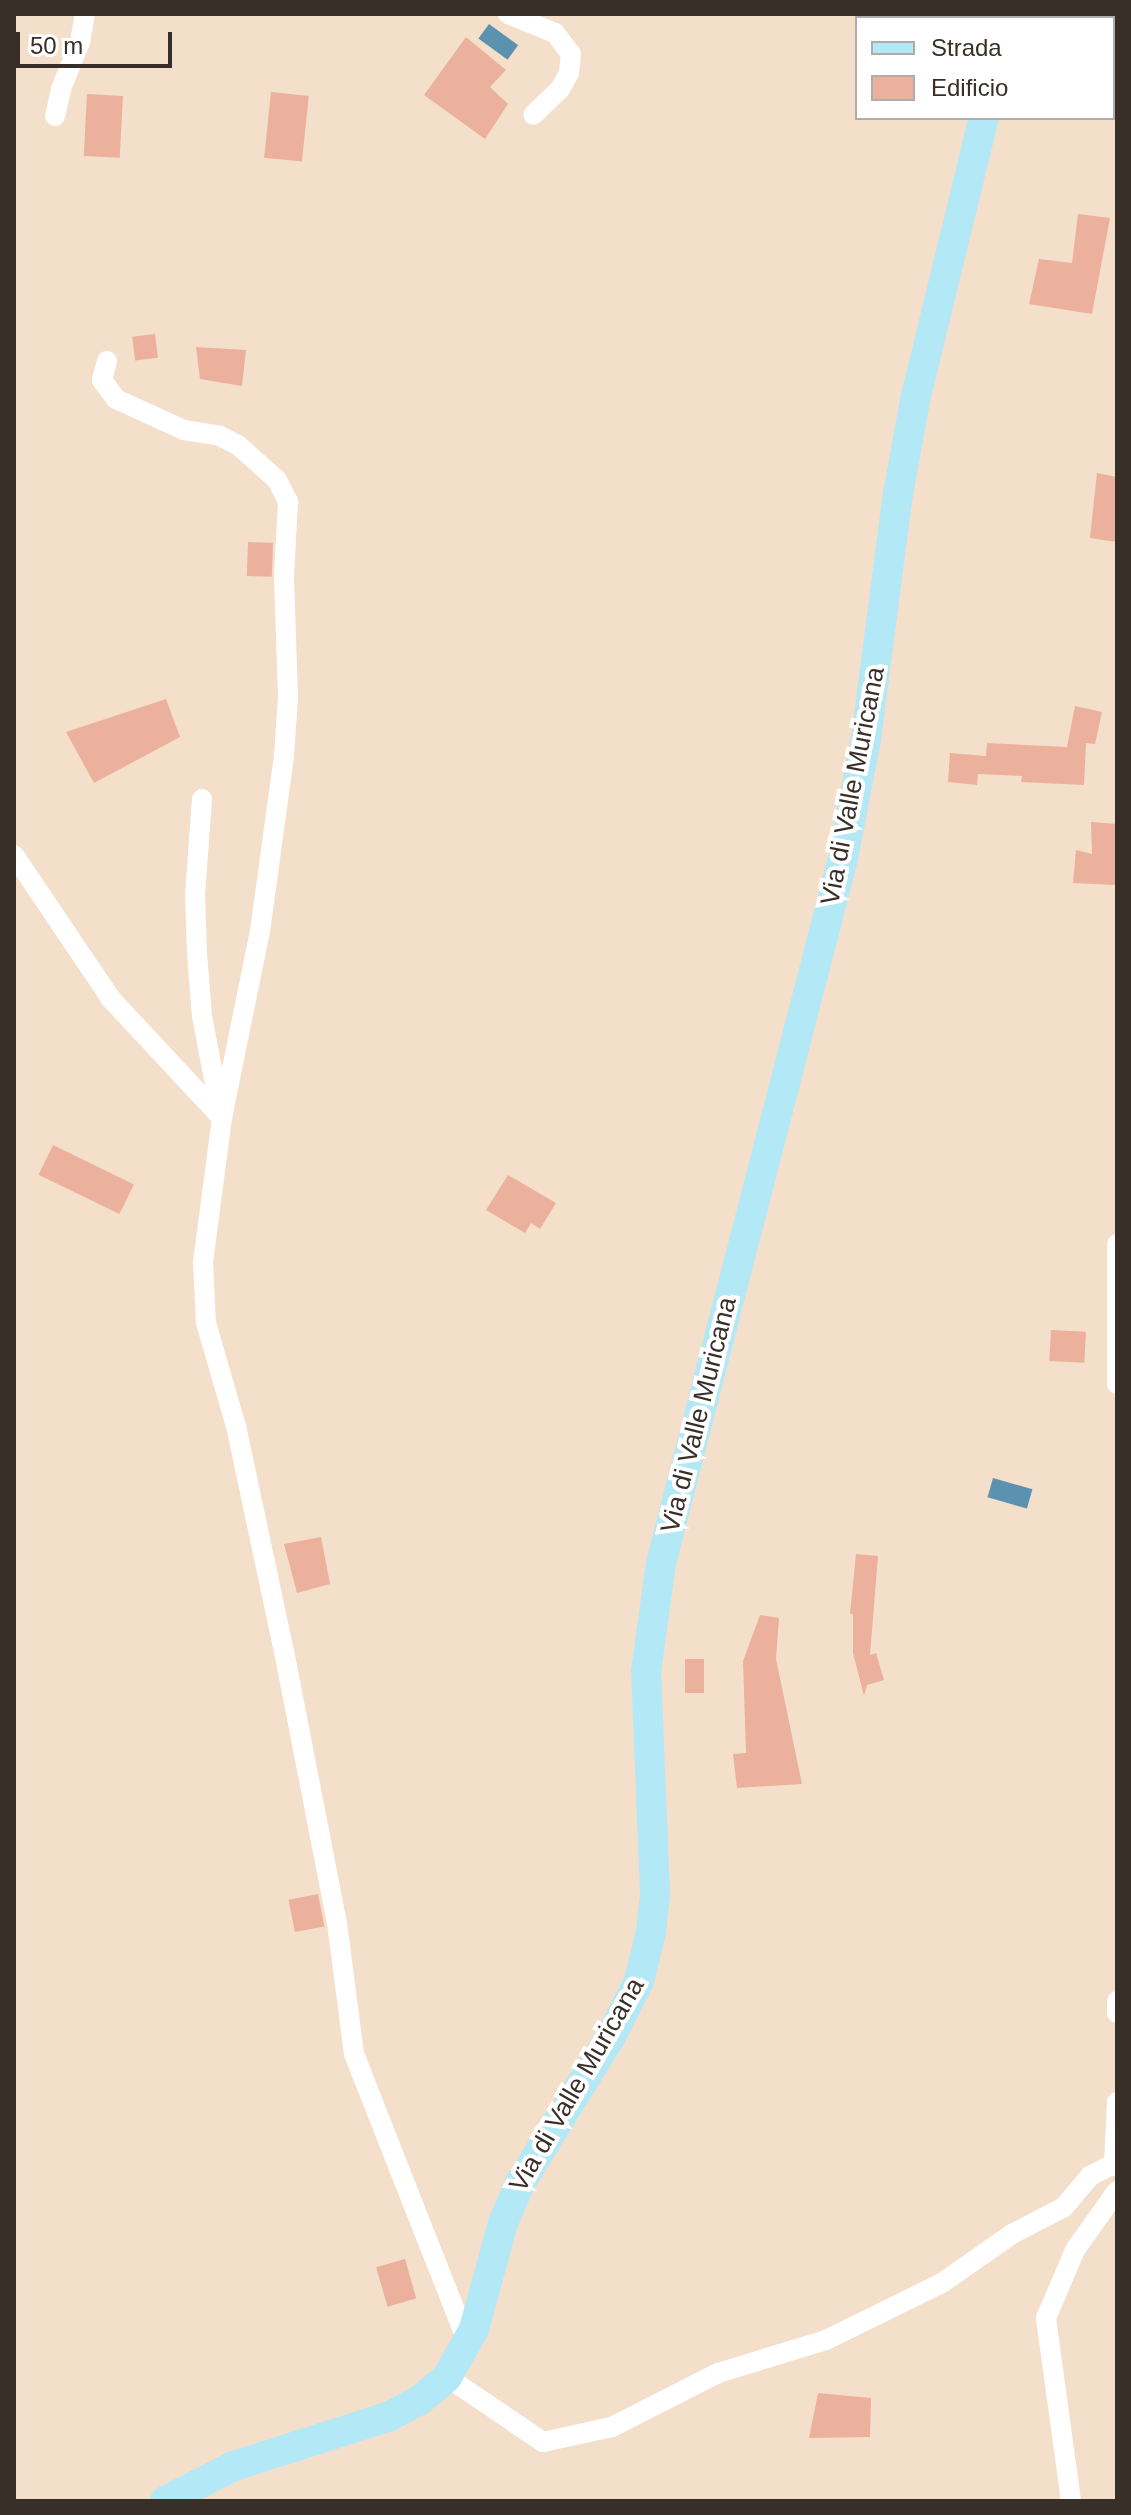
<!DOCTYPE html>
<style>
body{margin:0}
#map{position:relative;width:1131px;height:2515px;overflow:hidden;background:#f4dfcb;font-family:Arial,sans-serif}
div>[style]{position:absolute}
.water>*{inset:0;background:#5a92b0;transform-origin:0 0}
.building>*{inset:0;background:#ebb19d;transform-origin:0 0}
.street>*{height:20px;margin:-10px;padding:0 10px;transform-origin:10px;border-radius:10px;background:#fff}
.secondary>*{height:30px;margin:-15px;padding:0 15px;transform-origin:15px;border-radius:15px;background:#b3e8f7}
span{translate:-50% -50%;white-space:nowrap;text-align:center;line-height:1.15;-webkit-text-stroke:8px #fff;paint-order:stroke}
.street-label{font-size:26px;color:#372f28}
.frame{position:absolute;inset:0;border:16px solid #372f28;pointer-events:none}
.legend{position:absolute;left:855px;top:16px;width:260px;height:104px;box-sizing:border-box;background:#fff;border:2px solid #afaca9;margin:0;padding:10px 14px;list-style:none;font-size:24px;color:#372f28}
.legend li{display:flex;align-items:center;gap:16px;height:40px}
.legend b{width:40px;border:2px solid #afaca9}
.scale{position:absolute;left:16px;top:32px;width:156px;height:36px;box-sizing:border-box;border:4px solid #372f28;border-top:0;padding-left:10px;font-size:24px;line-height:28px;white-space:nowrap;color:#372f28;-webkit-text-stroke:6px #fff;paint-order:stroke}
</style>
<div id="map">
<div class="water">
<div style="left:489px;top:24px;width:36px;height:18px;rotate:36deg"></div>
<div style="left:993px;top:1478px;width:41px;height:20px;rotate:16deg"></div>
</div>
<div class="building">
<div style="clip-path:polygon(466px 37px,506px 70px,490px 87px,508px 104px,485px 139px,424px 95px)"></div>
<div style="left:271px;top:92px;width:38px;height:66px;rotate:6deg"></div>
<div style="left:87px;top:94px;width:36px;height:62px;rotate:3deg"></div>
<div style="clip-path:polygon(1078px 214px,1110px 218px,1092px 314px,1029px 304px,1039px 259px,1072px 263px)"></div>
<div style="left:155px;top:334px;width:24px;height:23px;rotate:83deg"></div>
<div style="clip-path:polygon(196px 347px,246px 350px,242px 386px,200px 379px)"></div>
<div style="clip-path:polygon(1097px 473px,1117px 477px,1117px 542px,1090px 538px)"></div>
<div style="left:248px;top:542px;width:25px;height:34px;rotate:2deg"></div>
<div style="clip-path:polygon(166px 699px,180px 737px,94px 783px,66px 732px)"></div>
<div style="clip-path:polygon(1075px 706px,1102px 712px,1095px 744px,1086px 743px,1084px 785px,1021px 782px,1022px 776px,978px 774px,977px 785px,948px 782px,950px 753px,986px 756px,987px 743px,1067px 747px)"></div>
<div style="clip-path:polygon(1091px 822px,1117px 824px,1115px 885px,1073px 883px,1076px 850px,1092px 854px)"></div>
<div style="left:53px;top:1145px;width:90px;height:33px;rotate:26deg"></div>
<div style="clip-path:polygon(508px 1175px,556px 1203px,540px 1229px,531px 1223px,525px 1233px,486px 1210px)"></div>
<div style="left:1051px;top:1330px;width:35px;height:31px;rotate:3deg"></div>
<div style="clip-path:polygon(321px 1537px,330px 1584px,297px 1593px,284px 1544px)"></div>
<div style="clip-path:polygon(856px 1554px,878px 1556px,870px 1655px,876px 1653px,884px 1680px,867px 1685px,864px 1696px,853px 1653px,853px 1614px,850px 1614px)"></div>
<div style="clip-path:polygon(760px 1615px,779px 1618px,776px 1659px,802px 1784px,737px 1788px,733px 1754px,746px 1753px,743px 1661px)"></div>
<div style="left:685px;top:1659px;width:19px;height:34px"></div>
<div style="left:318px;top:1894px;width:33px;height:30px;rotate:79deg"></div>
<div style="left:405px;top:2259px;width:41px;height:30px;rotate:74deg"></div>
<div style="clip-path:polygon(818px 2393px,871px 2398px,870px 2437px,809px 2438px)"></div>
</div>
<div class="street">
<div style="left:508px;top:14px;width:51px;rotate:22deg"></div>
<div style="left:555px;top:33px;width:26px;rotate:53deg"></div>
<div style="left:571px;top:54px;width:19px;rotate:96deg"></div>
<div style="left:569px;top:73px;width:18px;rotate:119deg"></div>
<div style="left:560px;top:89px;width:37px;rotate:136deg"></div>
<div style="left:55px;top:116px;width:28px;rotate:-77deg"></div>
<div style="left:61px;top:89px;width:51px;rotate:-68deg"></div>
<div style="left:80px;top:42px;width:28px;rotate:-80deg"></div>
<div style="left:107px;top:361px;width:20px;rotate:105deg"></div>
<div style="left:102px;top:380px;width:24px;rotate:54deg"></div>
<div style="left:116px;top:399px;width:75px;rotate:24.5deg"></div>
<div style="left:184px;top:430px;width:36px;rotate:9deg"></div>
<div style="left:220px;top:436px;width:20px;rotate:27deg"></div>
<div style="left:238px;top:445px;width:52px;rotate:41.9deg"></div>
<div style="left:277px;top:480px;width:25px;rotate:63deg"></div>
<div style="left:288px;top:502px;width:75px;rotate:93.1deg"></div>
<div style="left:284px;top:577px;width:120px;rotate:88.1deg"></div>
<div style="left:288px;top:697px;width:59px;rotate:93.9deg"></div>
<div style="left:284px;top:756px;width:177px;rotate:97.8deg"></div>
<div style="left:260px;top:931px;width:191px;rotate:101.5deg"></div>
<div style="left:202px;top:799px;width:96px;rotate:94.2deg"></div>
<div style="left:195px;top:895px;width:58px;rotate:88deg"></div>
<div style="left:197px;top:953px;width:63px;rotate:85.5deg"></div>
<div style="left:202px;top:1016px;width:96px;rotate:79.2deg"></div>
<div style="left:14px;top:855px;width:174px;rotate:56deg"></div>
<div style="left:111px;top:999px;width:163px;rotate:47deg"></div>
<div style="left:222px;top:1118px;width:145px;rotate:97.5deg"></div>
<div style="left:203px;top:1262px;width:61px;rotate:87.2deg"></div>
<div style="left:206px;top:1323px;width:107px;rotate:73.8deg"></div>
<div style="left:236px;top:1426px;width:230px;rotate:78deg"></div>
<div style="left:284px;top:1651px;width:277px;rotate:79deg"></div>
<div style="left:337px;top:1923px;width:132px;rotate:82.6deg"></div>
<div style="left:354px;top:2054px;width:311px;rotate:68.5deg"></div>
<div style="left:1117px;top:1244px;width:140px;rotate:90deg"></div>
<div style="left:1117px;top:2001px;width:12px;rotate:90deg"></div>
<div style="left:1114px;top:2164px;width:62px;rotate:-87.2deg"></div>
<div style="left:447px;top:2377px;width:116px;rotate:34.1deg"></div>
<div style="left:543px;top:2442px;width:71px;rotate:-12.3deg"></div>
<div style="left:612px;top:2427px;width:119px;rotate:-27deg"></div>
<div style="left:718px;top:2373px;width:113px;rotate:-17deg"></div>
<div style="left:826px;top:2340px;width:129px;rotate:-26.2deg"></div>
<div style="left:942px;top:2283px;width:85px;rotate:-35deg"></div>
<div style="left:1012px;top:2234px;width:59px;rotate:-27.4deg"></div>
<div style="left:1064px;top:2207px;width:40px;rotate:-50deg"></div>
<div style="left:1090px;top:2176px;width:27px;rotate:-27deg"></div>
<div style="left:1114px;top:2164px;width:4px;rotate:45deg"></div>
<div style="left:1071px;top:2501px;width:185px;rotate:-97.8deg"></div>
<div style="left:1046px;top:2318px;width:74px;rotate:-66.9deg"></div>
<div style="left:1075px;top:2250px;width:72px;rotate:-54.6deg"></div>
</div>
<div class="secondary">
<div style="left:1014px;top:18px;width:4px;rotate:-63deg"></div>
<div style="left:165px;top:2501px;width:77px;rotate:-26.9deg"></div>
<div style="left:234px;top:2466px;width:162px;rotate:-17.7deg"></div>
<div style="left:388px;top:2417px;width:36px;rotate:-28deg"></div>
<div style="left:420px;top:2400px;width:35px;rotate:-40deg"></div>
<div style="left:447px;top:2377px;width:55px;rotate:-60.6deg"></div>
<div style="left:474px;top:2329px;width:110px;rotate:-74.7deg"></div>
<div style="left:503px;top:2223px;width:43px;rotate:-67deg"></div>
<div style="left:520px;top:2183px;width:171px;rotate:-58.2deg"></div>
<div style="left:610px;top:2038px;width:64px;rotate:-63deg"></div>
<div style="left:639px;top:1981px;width:50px;rotate:-76.2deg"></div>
<div style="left:651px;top:1932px;width:39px;rotate:-84deg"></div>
<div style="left:655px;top:1893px;width:221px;rotate:-92.3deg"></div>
<div style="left:646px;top:1672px;width:110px;rotate:-82.2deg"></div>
<div style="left:661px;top:1563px;width:728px;rotate:-75.52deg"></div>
<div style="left:843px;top:858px;width:121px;rotate:-79.1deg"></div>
<div style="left:866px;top:739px;width:247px;rotate:-82.6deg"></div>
<div style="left:898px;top:494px;width:96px;rotate:-79.7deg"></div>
<div style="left:915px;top:400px;width:290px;rotate:-76.3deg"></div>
</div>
<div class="street-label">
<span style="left:853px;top:786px;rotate:-79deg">Via di Valle Muricana</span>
<span style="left:699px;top:1415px;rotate:-76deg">Via di Valle Muricana</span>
<span style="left:577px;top:2085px;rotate:-60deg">Via di Valle Muricana</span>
</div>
<div class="frame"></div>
<ul class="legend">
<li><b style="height:10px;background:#b3e8f7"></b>Strada</li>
<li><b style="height:22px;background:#ebb19d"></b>Edificio</li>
</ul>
<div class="scale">50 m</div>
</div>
